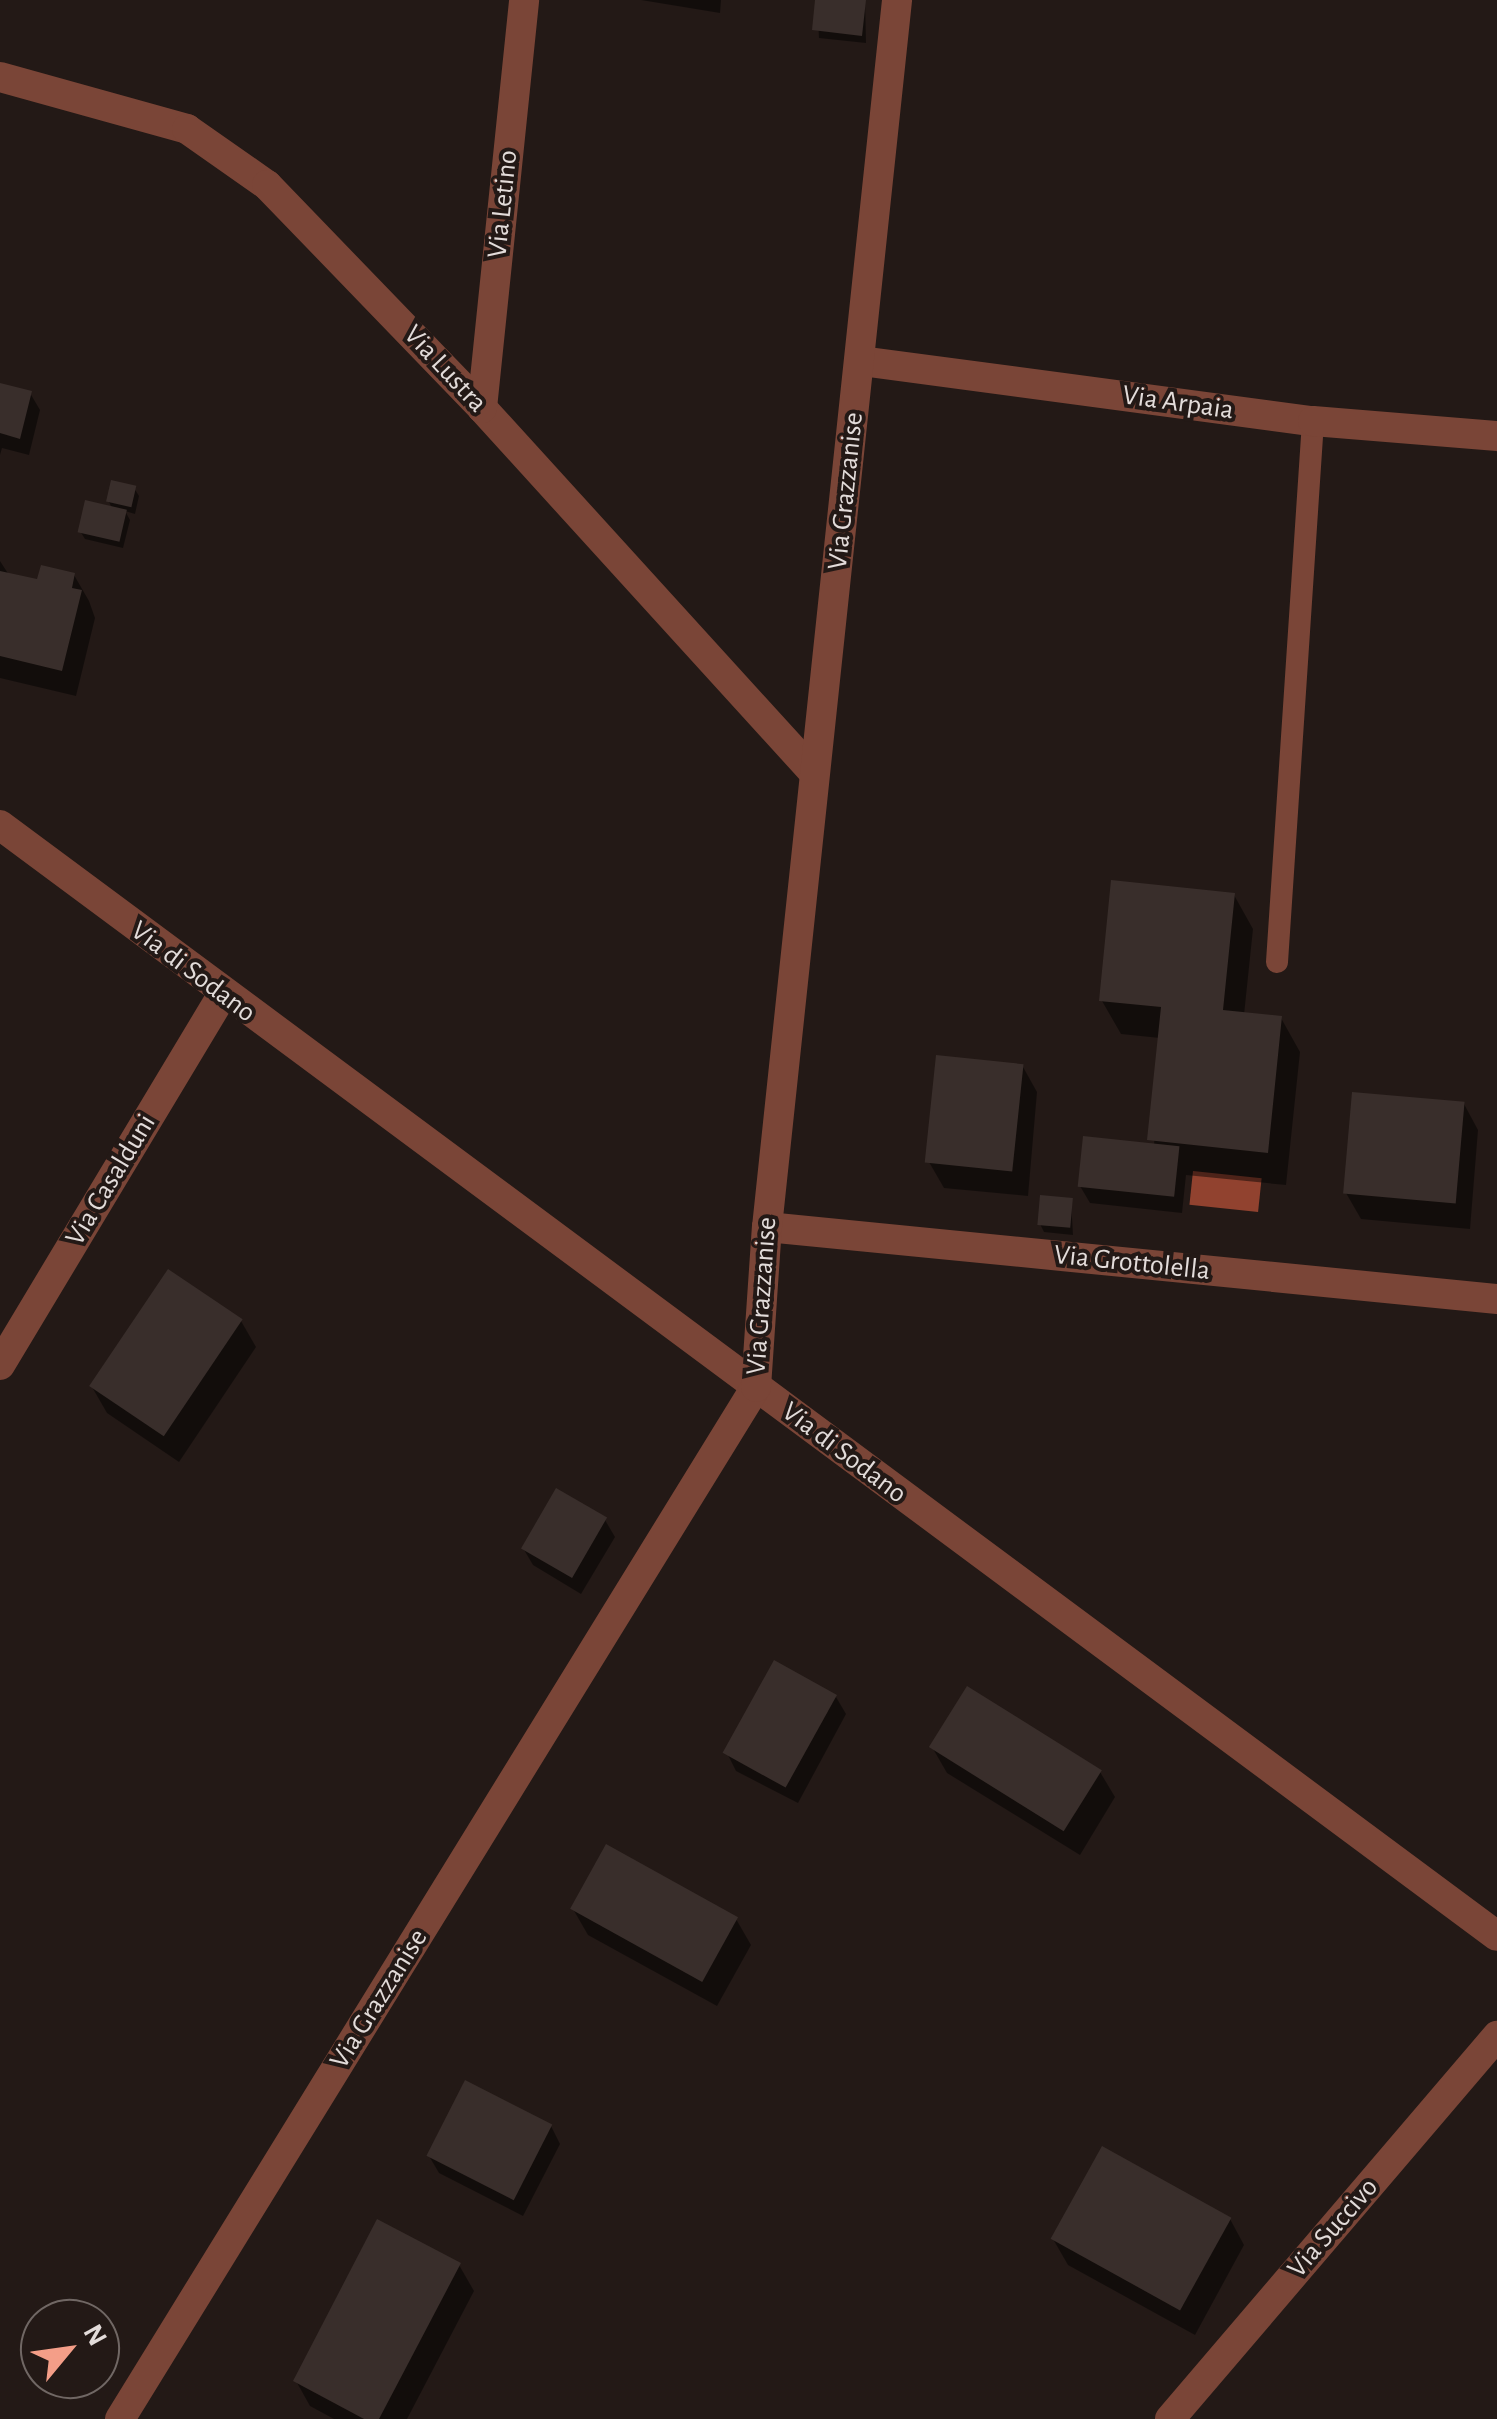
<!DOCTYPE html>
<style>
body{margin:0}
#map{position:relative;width:1497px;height:2419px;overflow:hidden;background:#231916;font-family:"Alegreya Sans",sans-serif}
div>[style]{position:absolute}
.water>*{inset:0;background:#91422f;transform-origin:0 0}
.shadow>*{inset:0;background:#0007}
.building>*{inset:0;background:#392e2b;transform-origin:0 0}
.lane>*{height:22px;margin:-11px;padding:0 11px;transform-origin:11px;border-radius:11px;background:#7a4537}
.street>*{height:30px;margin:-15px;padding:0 15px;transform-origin:15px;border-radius:15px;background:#7a4537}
span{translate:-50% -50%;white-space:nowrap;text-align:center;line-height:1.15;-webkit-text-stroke:8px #231916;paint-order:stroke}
.street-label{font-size:28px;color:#e3dcda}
.north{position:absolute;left:20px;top:2299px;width:100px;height:100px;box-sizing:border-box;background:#231916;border:2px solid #706764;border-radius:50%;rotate:61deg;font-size:28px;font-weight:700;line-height:40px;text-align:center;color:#e3dcda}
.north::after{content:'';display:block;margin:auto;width:35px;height:45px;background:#f49e88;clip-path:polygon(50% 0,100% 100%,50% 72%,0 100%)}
</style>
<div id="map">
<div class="water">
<div style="left:1193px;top:1171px;width:69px;height:34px;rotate:6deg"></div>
</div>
<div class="shadow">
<div style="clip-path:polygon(641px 0,721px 0,720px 13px)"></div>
<div style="clip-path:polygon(817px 0,865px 0,866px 43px,819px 38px)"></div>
<div style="clip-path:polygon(0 386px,30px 393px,40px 410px,29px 455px,2px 448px,0 455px)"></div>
<div style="clip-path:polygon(134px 488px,139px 496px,135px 514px,125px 511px,130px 520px,123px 548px,85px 539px,80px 531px,113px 510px,108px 500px)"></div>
<div style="clip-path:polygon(0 561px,9px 575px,39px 582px,74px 575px,89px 601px,95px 618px,76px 696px,0 678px)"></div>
<div style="clip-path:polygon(1234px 895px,1253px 929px,1244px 1015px,1281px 1018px,1300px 1052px,1286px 1185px,1186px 1175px,1182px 1213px,1090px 1203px,1080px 1186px,1154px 1146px,1160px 1038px,1121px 1034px,1102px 1001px)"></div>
<div style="clip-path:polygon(1023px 1067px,1037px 1092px,1028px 1196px,944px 1188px,929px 1162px)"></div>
<div style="clip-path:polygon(1464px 1104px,1478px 1130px,1470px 1229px,1361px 1219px,1346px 1193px)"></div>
<div style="clip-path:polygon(1071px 1200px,1073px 1235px,1044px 1232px,1040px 1224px)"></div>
<div style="clip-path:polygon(241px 1321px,256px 1347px,179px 1462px,107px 1413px,92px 1387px)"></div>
<div style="clip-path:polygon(605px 1520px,615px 1537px,581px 1594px,533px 1565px,523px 1548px)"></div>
<div style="clip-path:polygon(836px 1697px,846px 1714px,798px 1803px,736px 1771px,727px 1753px)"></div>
<div style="clip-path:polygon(932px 1747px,1100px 1772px,1115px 1797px,1080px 1855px,947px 1773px)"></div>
<div style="clip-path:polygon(573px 1909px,736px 1919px,751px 1945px,717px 2006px,588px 1935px)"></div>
<div style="clip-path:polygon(551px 2126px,560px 2144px,523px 2216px,439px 2173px,429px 2156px)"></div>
<div style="clip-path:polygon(1230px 2219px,1244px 2245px,1195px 2335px,1068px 2265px,1053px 2239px)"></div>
<div style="clip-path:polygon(459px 2265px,474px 2291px,407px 2419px,334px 2419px,310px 2406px,296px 2381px)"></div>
</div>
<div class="building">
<div style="clip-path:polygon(815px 0,866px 0,862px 36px,812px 30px)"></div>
<div style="clip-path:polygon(0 383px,32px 391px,20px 439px,0 433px)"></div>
<div style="left:111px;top:480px;width:26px;height:22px;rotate:13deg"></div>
<div style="left:85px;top:500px;width:43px;height:33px;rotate:13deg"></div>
<div style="clip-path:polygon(41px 565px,75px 573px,72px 588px,82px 590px,62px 671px,0 656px,0 571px,37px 579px)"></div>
<div style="clip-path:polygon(1111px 880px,1235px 893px,1223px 1010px,1282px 1016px,1268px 1153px,1147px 1140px,1161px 1007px,1099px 1001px)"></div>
<div style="left:936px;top:1055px;width:88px;height:108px;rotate:6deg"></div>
<div style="left:1352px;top:1092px;width:113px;height:102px;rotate:5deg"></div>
<div style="left:1083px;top:1136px;width:97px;height:51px;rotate:6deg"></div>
<div style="left:1040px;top:1195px;width:33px;height:30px;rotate:5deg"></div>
<div style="left:168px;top:1269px;width:90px;height:141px;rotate:34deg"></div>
<div style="left:556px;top:1488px;width:59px;height:70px;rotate:30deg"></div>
<div style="left:774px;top:1660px;width:72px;height:106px;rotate:29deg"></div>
<div style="left:967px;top:1686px;width:159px;height:72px;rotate:32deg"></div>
<div style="left:606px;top:1844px;width:151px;height:74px;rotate:29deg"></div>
<div style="left:465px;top:2080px;width:98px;height:85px;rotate:27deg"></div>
<div style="left:1102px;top:2146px;width:148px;height:106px;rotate:29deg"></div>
<div style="clip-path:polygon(377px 2219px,461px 2263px,379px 2419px,364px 2419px,293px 2381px)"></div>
</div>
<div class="lane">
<div style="left:1277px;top:962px;width:542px;rotate:-86.19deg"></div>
</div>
<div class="street">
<div style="left:0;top:77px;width:194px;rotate:15.5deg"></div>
<div style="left:187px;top:129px;width:98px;rotate:35deg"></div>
<div style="left:267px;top:185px;width:310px;rotate:46deg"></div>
<div style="left:482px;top:408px;width:493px;rotate:47.7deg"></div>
<div style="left:861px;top:361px;width:456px;rotate:7.6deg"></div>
<div style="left:1313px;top:421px;width:185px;rotate:4.7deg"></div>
<div style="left:482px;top:408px;width:410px;rotate:-84.1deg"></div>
<div style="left:0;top:825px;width:1864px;rotate:36.58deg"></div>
<div style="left:767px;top:1227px;width:734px;rotate:5.63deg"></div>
<div style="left:0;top:1365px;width:431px;rotate:-59deg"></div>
<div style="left:120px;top:2419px;width:1212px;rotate:-58.36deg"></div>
<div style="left:756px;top:1387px;width:160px;rotate:-86.1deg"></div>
<div style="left:767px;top:1227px;width:1234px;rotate:-83.95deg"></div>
<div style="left:1170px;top:2419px;width:504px;rotate:-49.51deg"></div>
</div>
<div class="street-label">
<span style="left:503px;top:204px;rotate:-84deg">Via Letino</span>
<span style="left:445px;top:369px;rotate:47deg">Via Lustra</span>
<span style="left:1178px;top:403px;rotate:8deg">Via Arpaia</span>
<span style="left:846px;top:491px;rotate:-84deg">Via Grazzanise</span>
<span style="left:193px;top:972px;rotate:37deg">Via di Sodano</span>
<span style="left:111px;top:1180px;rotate:-59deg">Via Casalduni</span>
<span style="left:1132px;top:1263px;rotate:6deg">Via Grottolella</span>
<span style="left:762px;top:1296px;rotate:-86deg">Via Grazzanise</span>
<span style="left:844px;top:1453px;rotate:37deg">Via di Sodano</span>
<span style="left:379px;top:1999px;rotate:-58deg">Via Grazzanise</span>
<span style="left:1333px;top:2228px;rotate:-49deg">Via Succivo</span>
</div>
<div class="north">N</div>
</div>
